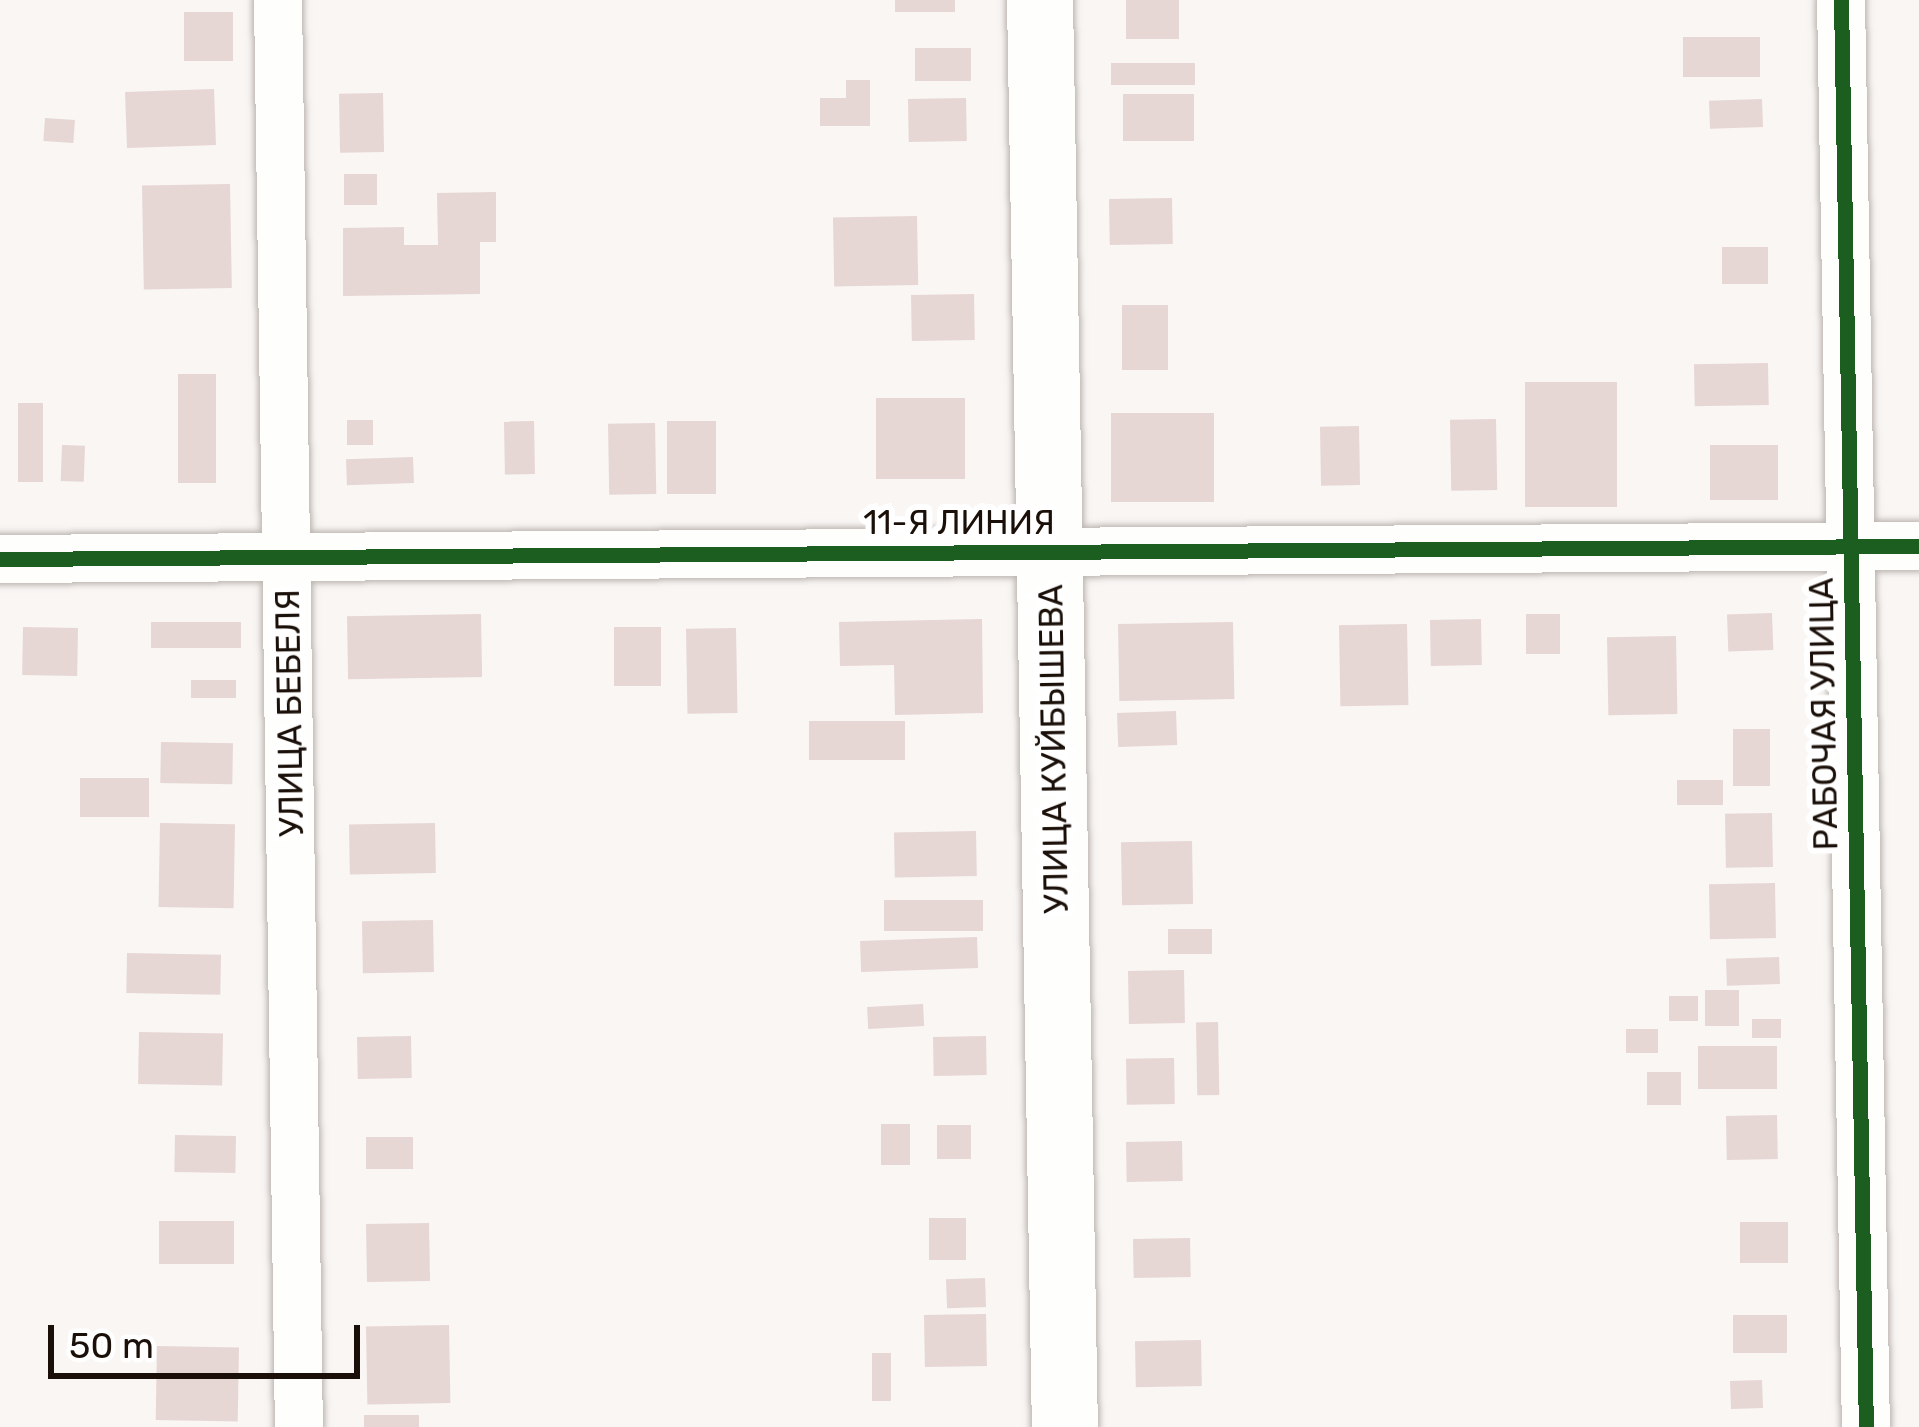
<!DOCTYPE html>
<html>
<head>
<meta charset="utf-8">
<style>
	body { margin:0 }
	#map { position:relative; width:1919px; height:1427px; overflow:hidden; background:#f9f6f4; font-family:Rubik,sans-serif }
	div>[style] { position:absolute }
	.building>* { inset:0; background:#e6d6d4; transform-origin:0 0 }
	.roads { filter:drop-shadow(0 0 3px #bcb5b0) drop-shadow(0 0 3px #bcb5b0) }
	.street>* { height:48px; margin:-24px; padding:0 24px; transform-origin:24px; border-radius:24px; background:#fefefd }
	.secondary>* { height:66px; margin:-33px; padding:0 33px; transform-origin:33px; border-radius:33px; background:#fefefd }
	.cycleway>* { height:15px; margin:-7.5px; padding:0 7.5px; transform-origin:7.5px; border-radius:7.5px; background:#1b5e20 }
	span { translate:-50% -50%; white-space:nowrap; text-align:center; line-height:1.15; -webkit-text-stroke:12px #fff; paint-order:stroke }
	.street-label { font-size:33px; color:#1b1009 }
	.scale { position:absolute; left:48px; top:1325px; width:312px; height:54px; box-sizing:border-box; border:6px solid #1b1009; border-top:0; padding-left:15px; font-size:36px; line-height:42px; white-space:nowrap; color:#1b1009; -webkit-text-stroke:9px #fff; paint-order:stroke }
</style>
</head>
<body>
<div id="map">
	<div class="building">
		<i style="left:895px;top:0;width:60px;height:12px"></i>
		<i style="left:1126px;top:0;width:53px;height:39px"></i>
		<i style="left:184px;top:12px;width:49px;height:49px"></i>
		<i style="left:1760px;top:37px;width:40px;height:77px;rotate:90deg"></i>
		<i style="left:971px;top:48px;width:33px;height:56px;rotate:90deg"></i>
		<i style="left:1195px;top:63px;width:22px;height:84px;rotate:90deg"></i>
		<i style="clip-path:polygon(846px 80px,870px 80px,870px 126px,820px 126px,820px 98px,846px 98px)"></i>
		<i style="left:214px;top:89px;width:56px;height:89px;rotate:88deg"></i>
		<i style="left:383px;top:93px;width:59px;height:44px;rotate:89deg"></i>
		<i style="left:1123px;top:94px;width:71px;height:47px"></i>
		<i style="left:966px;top:98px;width:43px;height:58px;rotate:89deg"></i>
		<i style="left:1762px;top:99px;width:28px;height:53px;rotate:88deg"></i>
		<i style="left:45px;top:118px;width:30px;height:23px;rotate:4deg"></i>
		<i style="left:344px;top:174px;width:33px;height:31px"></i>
		<i style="left:230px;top:184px;width:104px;height:88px;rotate:89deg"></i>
		<i style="clip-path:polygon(496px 192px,496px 242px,480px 242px,480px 294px,343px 296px,343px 228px,404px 227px,404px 245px,438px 245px,437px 193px)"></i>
		<i style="left:1172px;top:198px;width:46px;height:63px;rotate:89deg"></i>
		<i style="left:917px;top:216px;width:69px;height:84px;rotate:89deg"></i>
		<i style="left:1722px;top:247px;width:46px;height:37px"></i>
		<i style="left:974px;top:294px;width:46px;height:63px;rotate:89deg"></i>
		<i style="left:1168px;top:305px;width:65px;height:46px;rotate:90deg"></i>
		<i style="left:1768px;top:363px;width:42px;height:74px;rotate:89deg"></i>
		<i style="left:178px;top:374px;width:38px;height:109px"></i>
		<i style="left:1617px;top:382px;width:125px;height:92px;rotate:90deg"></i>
		<i style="left:965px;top:398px;width:81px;height:89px;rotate:90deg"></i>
		<i style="left:18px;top:403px;width:25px;height:79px"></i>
		<i style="left:1214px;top:413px;width:89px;height:103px;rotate:90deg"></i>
		<i style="left:1496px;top:419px;width:71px;height:46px;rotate:89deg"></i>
		<i style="left:373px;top:420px;width:25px;height:26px;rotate:90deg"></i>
		<i style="left:534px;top:421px;width:53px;height:30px;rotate:89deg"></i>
		<i style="left:667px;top:421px;width:49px;height:73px"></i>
		<i style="left:655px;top:423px;width:71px;height:47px;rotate:89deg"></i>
		<i style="left:1359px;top:426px;width:59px;height:39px;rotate:89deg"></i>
		<i style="left:62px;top:445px;width:23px;height:36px;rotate:2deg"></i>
		<i style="left:1778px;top:445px;width:55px;height:68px;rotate:90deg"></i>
		<i style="left:413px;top:457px;width:26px;height:67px;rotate:88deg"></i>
		<i style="left:1772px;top:613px;width:37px;height:45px;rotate:88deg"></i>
		<i style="left:481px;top:614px;width:63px;height:134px;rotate:89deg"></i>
		<i style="left:1560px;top:614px;width:40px;height:34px;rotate:90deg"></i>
		<i style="clip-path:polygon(982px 619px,983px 713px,895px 715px,894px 665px,840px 666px,839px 622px)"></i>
		<i style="left:1481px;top:619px;width:46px;height:51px;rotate:89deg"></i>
		<i style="left:151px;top:622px;width:90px;height:26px"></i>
		<i style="left:1233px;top:622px;width:77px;height:115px;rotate:89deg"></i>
		<i style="left:1407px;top:624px;width:81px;height:68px;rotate:89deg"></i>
		<i style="left:23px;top:627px;width:55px;height:48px;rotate:1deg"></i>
		<i style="left:614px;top:627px;width:47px;height:59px"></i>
		<i style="left:736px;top:628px;width:85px;height:50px;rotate:89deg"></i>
		<i style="left:1676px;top:636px;width:78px;height:69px;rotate:89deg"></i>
		<i style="left:191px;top:680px;width:45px;height:18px"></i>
		<i style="left:1176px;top:711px;width:34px;height:59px;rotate:88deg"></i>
		<i style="left:905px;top:721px;width:39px;height:96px;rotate:90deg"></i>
		<i style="left:1733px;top:729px;width:37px;height:57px"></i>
		<i style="left:161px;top:742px;width:72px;height:41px;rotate:1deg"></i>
		<i style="left:80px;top:778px;width:69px;height:39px"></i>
		<i style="left:1677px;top:780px;width:46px;height:25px"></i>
		<i style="left:1772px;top:813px;width:54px;height:47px;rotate:89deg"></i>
		<i style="left:160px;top:823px;width:75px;height:84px;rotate:1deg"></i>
		<i style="left:435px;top:823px;width:50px;height:86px;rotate:89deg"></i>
		<i style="left:976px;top:831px;width:45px;height:82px;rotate:89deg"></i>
		<i style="left:1192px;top:841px;width:63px;height:71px;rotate:89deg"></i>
		<i style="left:1775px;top:883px;width:55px;height:66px;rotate:89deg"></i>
		<i style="left:983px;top:900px;width:31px;height:99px;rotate:90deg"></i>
		<i style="left:433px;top:920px;width:52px;height:71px;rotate:89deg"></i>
		<i style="left:1168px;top:929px;width:44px;height:25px"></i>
		<i style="left:977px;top:937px;width:31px;height:117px;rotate:88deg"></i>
		<i style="left:127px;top:953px;width:94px;height:40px;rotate:1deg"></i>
		<i style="left:1779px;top:957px;width:27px;height:53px;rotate:88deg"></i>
		<i style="left:1184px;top:970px;width:53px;height:56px;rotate:89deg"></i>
		<i style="left:1739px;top:990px;width:36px;height:34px;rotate:90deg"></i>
		<i style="left:1698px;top:996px;width:25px;height:29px;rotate:90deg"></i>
		<i style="left:923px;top:1004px;width:22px;height:56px;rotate:87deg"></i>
		<i style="left:1781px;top:1019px;width:19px;height:29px;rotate:90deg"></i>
		<i style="left:1218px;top:1022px;width:73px;height:22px;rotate:89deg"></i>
		<i style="left:1626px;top:1029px;width:32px;height:24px"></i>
		<i style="left:139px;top:1032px;width:84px;height:52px;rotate:1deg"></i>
		<i style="left:411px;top:1036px;width:42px;height:54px;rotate:89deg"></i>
		<i style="left:986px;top:1036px;width:39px;height:53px;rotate:89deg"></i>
		<i style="left:1777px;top:1046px;width:43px;height:79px;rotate:90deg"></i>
		<i style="left:1174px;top:1058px;width:46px;height:48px;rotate:89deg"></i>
		<i style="left:1647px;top:1072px;width:34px;height:33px"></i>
		<i style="left:1777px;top:1115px;width:44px;height:51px;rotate:89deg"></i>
		<i style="left:881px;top:1124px;width:29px;height:41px"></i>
		<i style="left:971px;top:1125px;width:34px;height:34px;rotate:90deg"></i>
		<i style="left:175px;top:1135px;width:61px;height:37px;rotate:1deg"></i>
		<i style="left:413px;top:1137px;width:32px;height:47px;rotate:90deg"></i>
		<i style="left:1182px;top:1141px;width:40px;height:56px;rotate:89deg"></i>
		<i style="left:966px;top:1218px;width:42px;height:37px;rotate:90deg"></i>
		<i style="left:159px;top:1221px;width:75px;height:43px"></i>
		<i style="left:1788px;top:1222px;width:41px;height:48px;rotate:90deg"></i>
		<i style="left:429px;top:1223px;width:58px;height:63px;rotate:89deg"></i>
		<i style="left:1190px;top:1238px;width:39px;height:57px;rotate:89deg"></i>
		<i style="left:985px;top:1278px;width:29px;height:39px;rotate:88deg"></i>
		<i style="left:986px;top:1314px;width:52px;height:62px;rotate:89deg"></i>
		<i style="left:1787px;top:1315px;width:38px;height:54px;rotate:90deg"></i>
		<i style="left:449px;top:1325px;width:78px;height:83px;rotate:89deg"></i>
		<i style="left:1201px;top:1340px;width:46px;height:66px;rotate:89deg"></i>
		<i style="left:157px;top:1346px;width:82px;height:74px;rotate:1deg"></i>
		<i style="left:872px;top:1353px;width:19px;height:48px"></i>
		<i style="left:1762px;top:1380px;width:28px;height:32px;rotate:88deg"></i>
		<i style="left:419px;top:1415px;width:12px;height:55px;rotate:90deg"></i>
	</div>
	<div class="roads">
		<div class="street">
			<i style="left:278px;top:0;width:1427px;rotate:89.16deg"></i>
			<i style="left:1841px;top:0;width:1427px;rotate:89deg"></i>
			<i style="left:0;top:559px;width:1919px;rotate:-0.39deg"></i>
		</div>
		<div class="secondary">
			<i style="left:1040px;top:0;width:1427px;rotate:89deg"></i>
		</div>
	</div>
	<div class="cycleway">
		<i style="left:1841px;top:0;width:1427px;rotate:89deg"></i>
		<i style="left:0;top:559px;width:1919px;rotate:-0.39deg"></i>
	</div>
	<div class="street-label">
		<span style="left:959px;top:523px">11-Я ЛИНИЯ</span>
		<span style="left:290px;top:713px;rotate:-91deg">УЛИЦА БЕБЕЛЯ</span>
		<span style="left:1824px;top:714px;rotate:-91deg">РАБОЧАЯ УЛИЦА</span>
		<span style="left:1054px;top:749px;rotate:-91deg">УЛИЦА КУЙБЫШЕВА</span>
	</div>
	<div class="scale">50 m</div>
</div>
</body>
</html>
